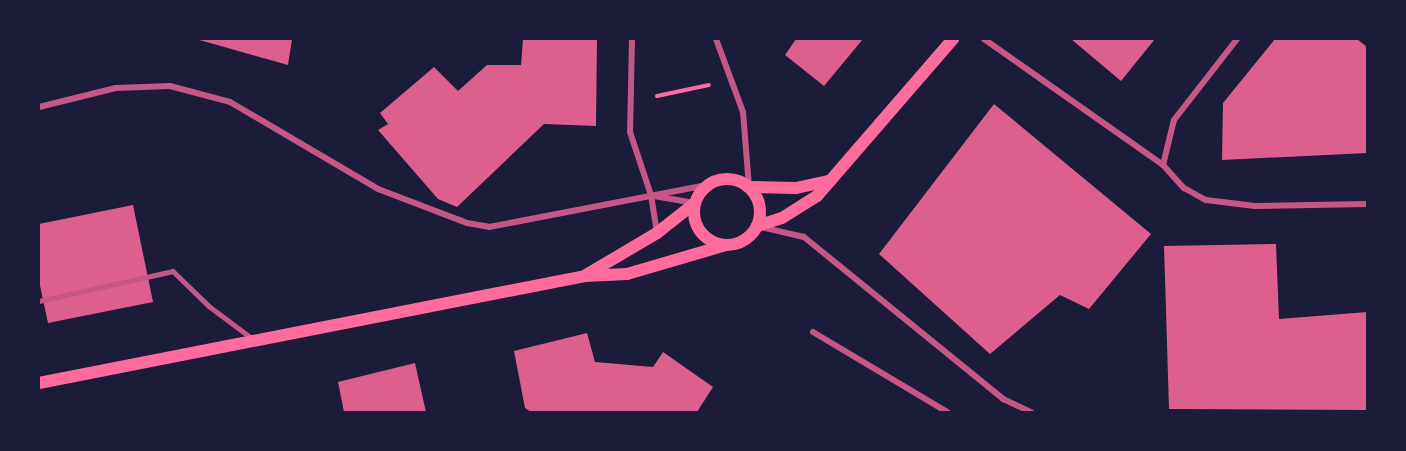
<!DOCTYPE html>
<html>
<head>
<meta charset="utf-8">
<style>
	body { margin:0 }
	#map { position:relative; width:1406px; height:451px; overflow:hidden; background:#1b1b3a; font-family:"Noto Serif",serif }
	div>[style] { position:absolute }
	.building>* { inset:0; background:#dd5f8e }
	.path>* { height:4px; margin:-2px; padding:0 2px; transform-origin:2px; border-radius:2px; background:#ff6b9d }
	.service>* { height:4.5px; margin:-2.25px; padding:0 2.25px; transform-origin:2.25px; border-radius:2.25px; background:#c65784 }
	.minor>* { height:6px; margin:-3px; padding:0 3px; transform-origin:3px; border-radius:3px; background:#c65784 }
	.secondary>* { height:12px; margin:-6px; padding:0 6px; transform-origin:6px; border-radius:6px; background:#ff6b9d }
	.secondary>.ring { margin:-6px; padding:0; box-sizing:content-box; background:none; border:12px solid #ff6b9d; border-radius:50% }
	span { translate:-50% -50%; white-space:nowrap; text-align:center; line-height:1.15; -webkit-text-stroke:4.5px #1b1b3a; paint-order:stroke }
	.frame { position:absolute; inset:0; border:40px solid #1b1b3a; pointer-events:none }
</style>
</head>
<body>
<div id="map">
	<div class="building">
		<i style="clip-path:polygon(196px 39px,292px 39px,288px 65px)"></i>
		<i style="clip-path:polygon(523px 39px,597px 39px,596px 126px,544px 124px,457px 207px,438px 199px,378px 130px,388px 124px,380px 113px,434px 67px,458px 91px,487px 65px,521px 65px)"></i>
		<i style="clip-path:polygon(796px 39px,863px 39px,824px 86px,785px 55px)"></i>
		<i style="clip-path:polygon(1071px 39px,1155px 39px,1121px 81px)"></i>
		<i style="clip-path:polygon(1275px 39px,1357px 39px,1367px 47px,1367px 153px,1222px 160px,1223px 103px)"></i>
		<i style="clip-path:polygon(994px 104px,1151px 234px,1089px 309px,1060px 295px,990px 354px,879px 254px)"></i>
		<i style="clip-path:polygon(133px 205px,153px 302px,48px 323px,39px 281px,39px 224px)"></i>
		<i style="clip-path:polygon(1276px 244px,1279px 319px,1367px 312px,1367px 410px,1169px 409px,1164px 246px)"></i>
		<i style="clip-path:polygon(587px 333px,595px 362px,653px 367px,663px 352px,713px 387px,697px 412px,531px 412px,525px 408px,514px 351px)"></i>
		<i style="clip-path:polygon(415px 363px,426px 412px,344px 412px,338px 382px)"></i>
	</div>
	<div class="path">
		<i style="left:657px;top:96px;width:53px;rotate:-11.9deg"></i>
	</div>
	<div class="service">
		<i style="left:39px;top:301px;width:137px;rotate:-12.6deg"></i>
		<i style="left:173px;top:271px;width:50px;rotate:44.2deg"></i>
		<i style="left:209px;top:306px;width:55px;rotate:36.9deg"></i>
	</div>
	<div class="minor">
		<i style="left:632px;top:39px;width:93px;rotate:91.2deg"></i>
		<i style="left:630px;top:132px;width:66px;rotate:71.6deg"></i>
		<i style="left:651px;top:195px;width:37px;rotate:81deg"></i>
		<i style="left:716px;top:39px;width:78px;rotate:69.7deg"></i>
		<i style="left:743px;top:112px;width:75px;rotate:85.4deg"></i>
		<i style="left:984px;top:39px;width:219px;rotate:35.1deg"></i>
		<i style="left:1163px;top:165px;width:31px;rotate:48deg"></i>
		<i style="left:1184px;top:188px;width:25px;rotate:29deg"></i>
		<i style="left:1206px;top:200px;width:49px;rotate:7deg"></i>
		<i style="left:1255px;top:206px;width:112px;rotate:-1deg"></i>
		<i style="left:39px;top:107px;width:79px;rotate:-13.9deg"></i>
		<i style="left:116px;top:88px;width:54px;rotate:-2.1deg"></i>
		<i style="left:170px;top:86px;width:62px;rotate:14.9deg"></i>
		<i style="left:230px;top:102px;width:172px;rotate:30.4deg"></i>
		<i style="left:378px;top:189px;width:95px;rotate:20.9deg"></i>
		<i style="left:467px;top:223px;width:22px;rotate:10deg"></i>
		<i style="left:489px;top:227px;width:222px;rotate:-10.9deg"></i>
		<i style="left:1163px;top:165px;width:46px;rotate:-76.3deg"></i>
		<i style="left:1174px;top:120px;width:103px;rotate:-52.1deg"></i>
		<i style="left:654px;top:196px;width:41px;rotate:9.9deg"></i>
		<i style="left:761px;top:227px;width:44px;rotate:13.1deg"></i>
		<i style="left:804px;top:237px;width:257px;rotate:39.1deg"></i>
		<i style="left:1003px;top:399px;width:31px;rotate:25deg"></i>
		<i style="left:813px;top:332px;width:156px;rotate:30.8deg"></i>
	</div>
	<div class="secondary">
		<i class="ring" style="left:694px;top:179px;width:54px;height:54px"></i>
		<i style="left:749px;top:187px;width:47px;rotate:1.2deg"></i>
		<i style="left:796px;top:188px;width:35px;rotate:-12deg"></i>
		<i style="left:757px;top:226px;width:26px;rotate:-18deg"></i>
		<i style="left:782px;top:218px;width:41px;rotate:-32.2deg"></i>
		<i style="left:817px;top:196px;width:208px;rotate:-49.1deg"></i>
		<i style="left:586px;top:275px;width:82px;rotate:-30.6deg"></i>
		<i style="left:657px;top:233px;width:48px;rotate:-38.3deg"></i>
		<i style="left:39px;top:383px;width:556px;rotate:-11.09deg"></i>
		<i style="left:585px;top:276px;width:42px;rotate:-2.7deg"></i>
		<i style="left:627px;top:274px;width:103px;rotate:-16.3deg"></i>
	</div>
	<div class="frame"></div>
</div>
</body>
</html>
